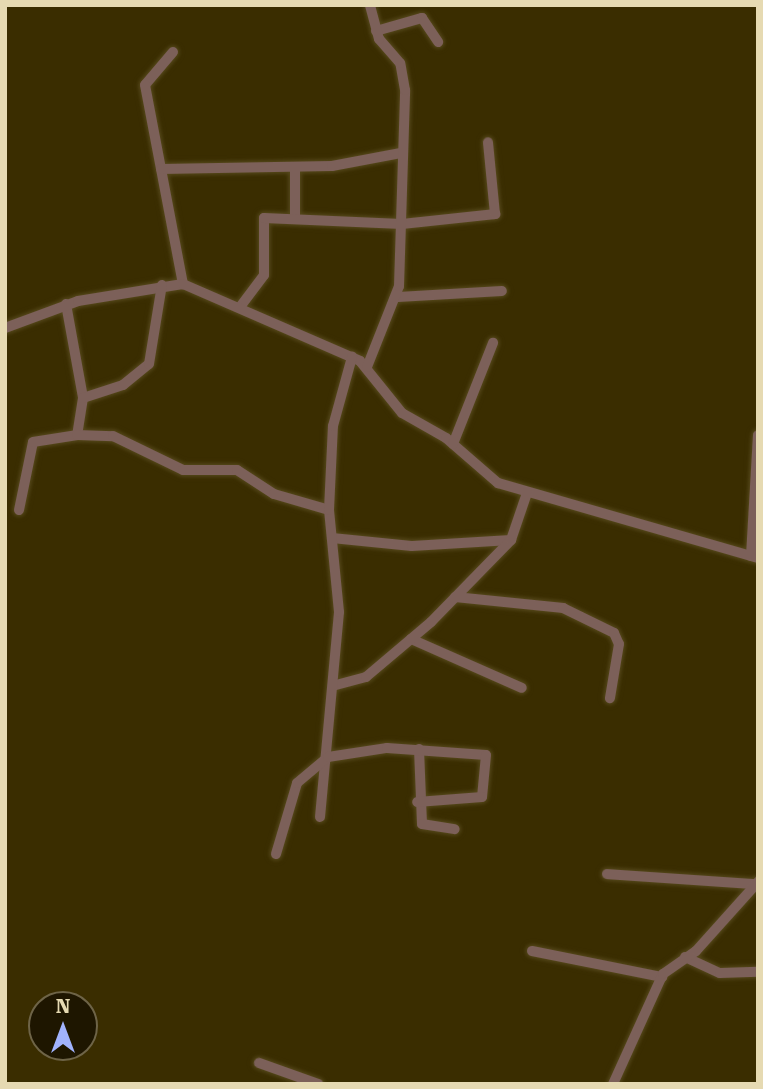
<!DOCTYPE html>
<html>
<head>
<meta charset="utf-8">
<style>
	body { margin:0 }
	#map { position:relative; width:763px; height:1089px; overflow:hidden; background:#3a2d00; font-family:"Roboto Serif",serif }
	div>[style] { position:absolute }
	.roads { filter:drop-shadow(0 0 2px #56491c) drop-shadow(0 0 2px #56491c) }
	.street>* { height:10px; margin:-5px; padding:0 5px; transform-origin:5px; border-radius:5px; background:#7c6059 }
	span { translate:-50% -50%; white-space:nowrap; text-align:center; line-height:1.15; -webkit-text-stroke:5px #1e1600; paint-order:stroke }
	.frame { position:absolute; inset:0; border:7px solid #e6dab2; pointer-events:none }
	.north { position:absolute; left:28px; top:991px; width:70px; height:70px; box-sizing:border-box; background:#1e1600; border:2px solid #6e6447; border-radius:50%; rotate:0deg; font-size:19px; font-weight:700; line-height:28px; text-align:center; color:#e6dab2 }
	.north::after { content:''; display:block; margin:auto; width:24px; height:32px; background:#a1b3fd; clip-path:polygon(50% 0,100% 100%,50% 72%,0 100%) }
</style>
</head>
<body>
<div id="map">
	<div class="roads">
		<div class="street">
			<i style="left:376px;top:31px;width:48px;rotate:-15.8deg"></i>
			<i style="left:422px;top:18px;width:29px;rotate:56deg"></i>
			<i style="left:173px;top:52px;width:43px;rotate:130.3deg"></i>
			<i style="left:145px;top:85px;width:203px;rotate:79.2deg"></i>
			<i style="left:161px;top:169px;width:171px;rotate:-1deg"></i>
			<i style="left:332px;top:166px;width:70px;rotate:-10.7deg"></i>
			<i style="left:295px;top:216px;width:47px;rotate:-90deg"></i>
			<i style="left:398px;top:297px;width:104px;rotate:-3.3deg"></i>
			<i style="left:66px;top:304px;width:96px;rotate:79.7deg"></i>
			<i style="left:83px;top:398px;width:37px;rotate:99deg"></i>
			<i style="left:240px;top:307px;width:40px;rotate:-53deg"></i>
			<i style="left:264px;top:275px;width:57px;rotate:-90deg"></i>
			<i style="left:264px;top:218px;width:138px;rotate:2.5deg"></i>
			<i style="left:402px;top:224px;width:94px;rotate:-6.1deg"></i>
			<i style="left:495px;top:214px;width:72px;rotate:-95.6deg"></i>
			<i style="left:5px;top:328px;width:78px;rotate:-20.3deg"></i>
			<i style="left:78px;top:301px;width:106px;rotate:-9.2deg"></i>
			<i style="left:183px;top:284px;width:193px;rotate:23.5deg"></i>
			<i style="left:360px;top:361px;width:67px;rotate:51.1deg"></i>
			<i style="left:402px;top:413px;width:51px;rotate:29.6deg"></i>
			<i style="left:446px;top:438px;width:69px;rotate:40.9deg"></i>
			<i style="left:498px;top:483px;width:271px;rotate:16.1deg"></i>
			<i style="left:367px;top:367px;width:87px;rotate:-68.4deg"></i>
			<i style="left:399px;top:286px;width:196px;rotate:-88.2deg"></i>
			<i style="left:405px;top:90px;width:27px;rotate:-100deg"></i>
			<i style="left:400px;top:63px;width:32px;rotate:-131deg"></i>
			<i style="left:379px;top:39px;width:35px;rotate:-105deg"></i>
			<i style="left:83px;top:398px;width:42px;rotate:-18deg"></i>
			<i style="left:123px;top:385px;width:33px;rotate:-39deg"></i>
			<i style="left:149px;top:364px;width:80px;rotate:-80.7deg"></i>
			<i style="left:453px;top:444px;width:109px;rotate:-68.4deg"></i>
			<i style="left:19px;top:510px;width:69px;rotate:-78.4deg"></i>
			<i style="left:33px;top:442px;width:45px;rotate:-9deg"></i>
			<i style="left:77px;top:435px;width:36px;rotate:2deg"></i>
			<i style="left:113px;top:436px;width:78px;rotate:25.9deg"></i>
			<i style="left:183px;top:470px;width:54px"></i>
			<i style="left:237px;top:470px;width:44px;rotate:33deg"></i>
			<i style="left:274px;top:494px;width:57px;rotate:16.2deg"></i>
			<i style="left:332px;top:538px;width:80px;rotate:5.7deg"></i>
			<i style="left:412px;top:546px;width:99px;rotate:-3.5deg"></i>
			<i style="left:751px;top:556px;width:121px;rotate:-86.7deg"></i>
			<i style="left:455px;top:597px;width:109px;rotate:5.8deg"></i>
			<i style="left:563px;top:608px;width:57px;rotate:26.1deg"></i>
			<i style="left:614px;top:633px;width:12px;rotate:66deg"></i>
			<i style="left:619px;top:644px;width:55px;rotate:99.5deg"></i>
			<i style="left:411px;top:639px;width:121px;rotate:23.8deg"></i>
			<i style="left:336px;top:685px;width:31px;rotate:-15deg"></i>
			<i style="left:366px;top:677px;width:85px;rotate:-40.2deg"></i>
			<i style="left:431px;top:622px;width:115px;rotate:-45.7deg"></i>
			<i style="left:511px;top:540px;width:50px;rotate:-71.2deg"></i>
			<i style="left:419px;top:749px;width:75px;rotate:87.7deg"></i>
			<i style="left:422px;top:824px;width:33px;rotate:9deg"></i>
			<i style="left:320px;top:817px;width:206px;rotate:-84.7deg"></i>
			<i style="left:339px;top:612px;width:102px;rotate:-95.6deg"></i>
			<i style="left:329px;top:510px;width:84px;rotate:-87.3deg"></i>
			<i style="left:333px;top:426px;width:72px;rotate:-74.6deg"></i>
			<i style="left:276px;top:854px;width:74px;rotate:-73.5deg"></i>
			<i style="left:297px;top:783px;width:40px;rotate:-40deg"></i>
			<i style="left:328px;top:757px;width:60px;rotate:-8.7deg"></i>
			<i style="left:387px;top:748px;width:99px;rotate:4deg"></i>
			<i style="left:486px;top:755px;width:42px;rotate:95.4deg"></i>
			<i style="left:482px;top:797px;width:65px;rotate:175.6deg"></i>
			<i style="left:607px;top:874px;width:148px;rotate:3.9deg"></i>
			<i style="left:532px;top:951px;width:133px;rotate:11.3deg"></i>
			<i style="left:685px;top:957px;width:38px;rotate:25deg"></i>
			<i style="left:720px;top:973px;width:38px;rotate:-2deg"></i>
			<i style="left:259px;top:1063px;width:63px;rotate:19.6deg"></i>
			<i style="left:613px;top:1084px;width:121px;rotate:-65.6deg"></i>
			<i style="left:663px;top:974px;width:40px;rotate:-34.9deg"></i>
			<i style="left:696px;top:951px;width:93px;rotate:-48.1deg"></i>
		</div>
	</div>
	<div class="frame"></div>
	<div class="north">N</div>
</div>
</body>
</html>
